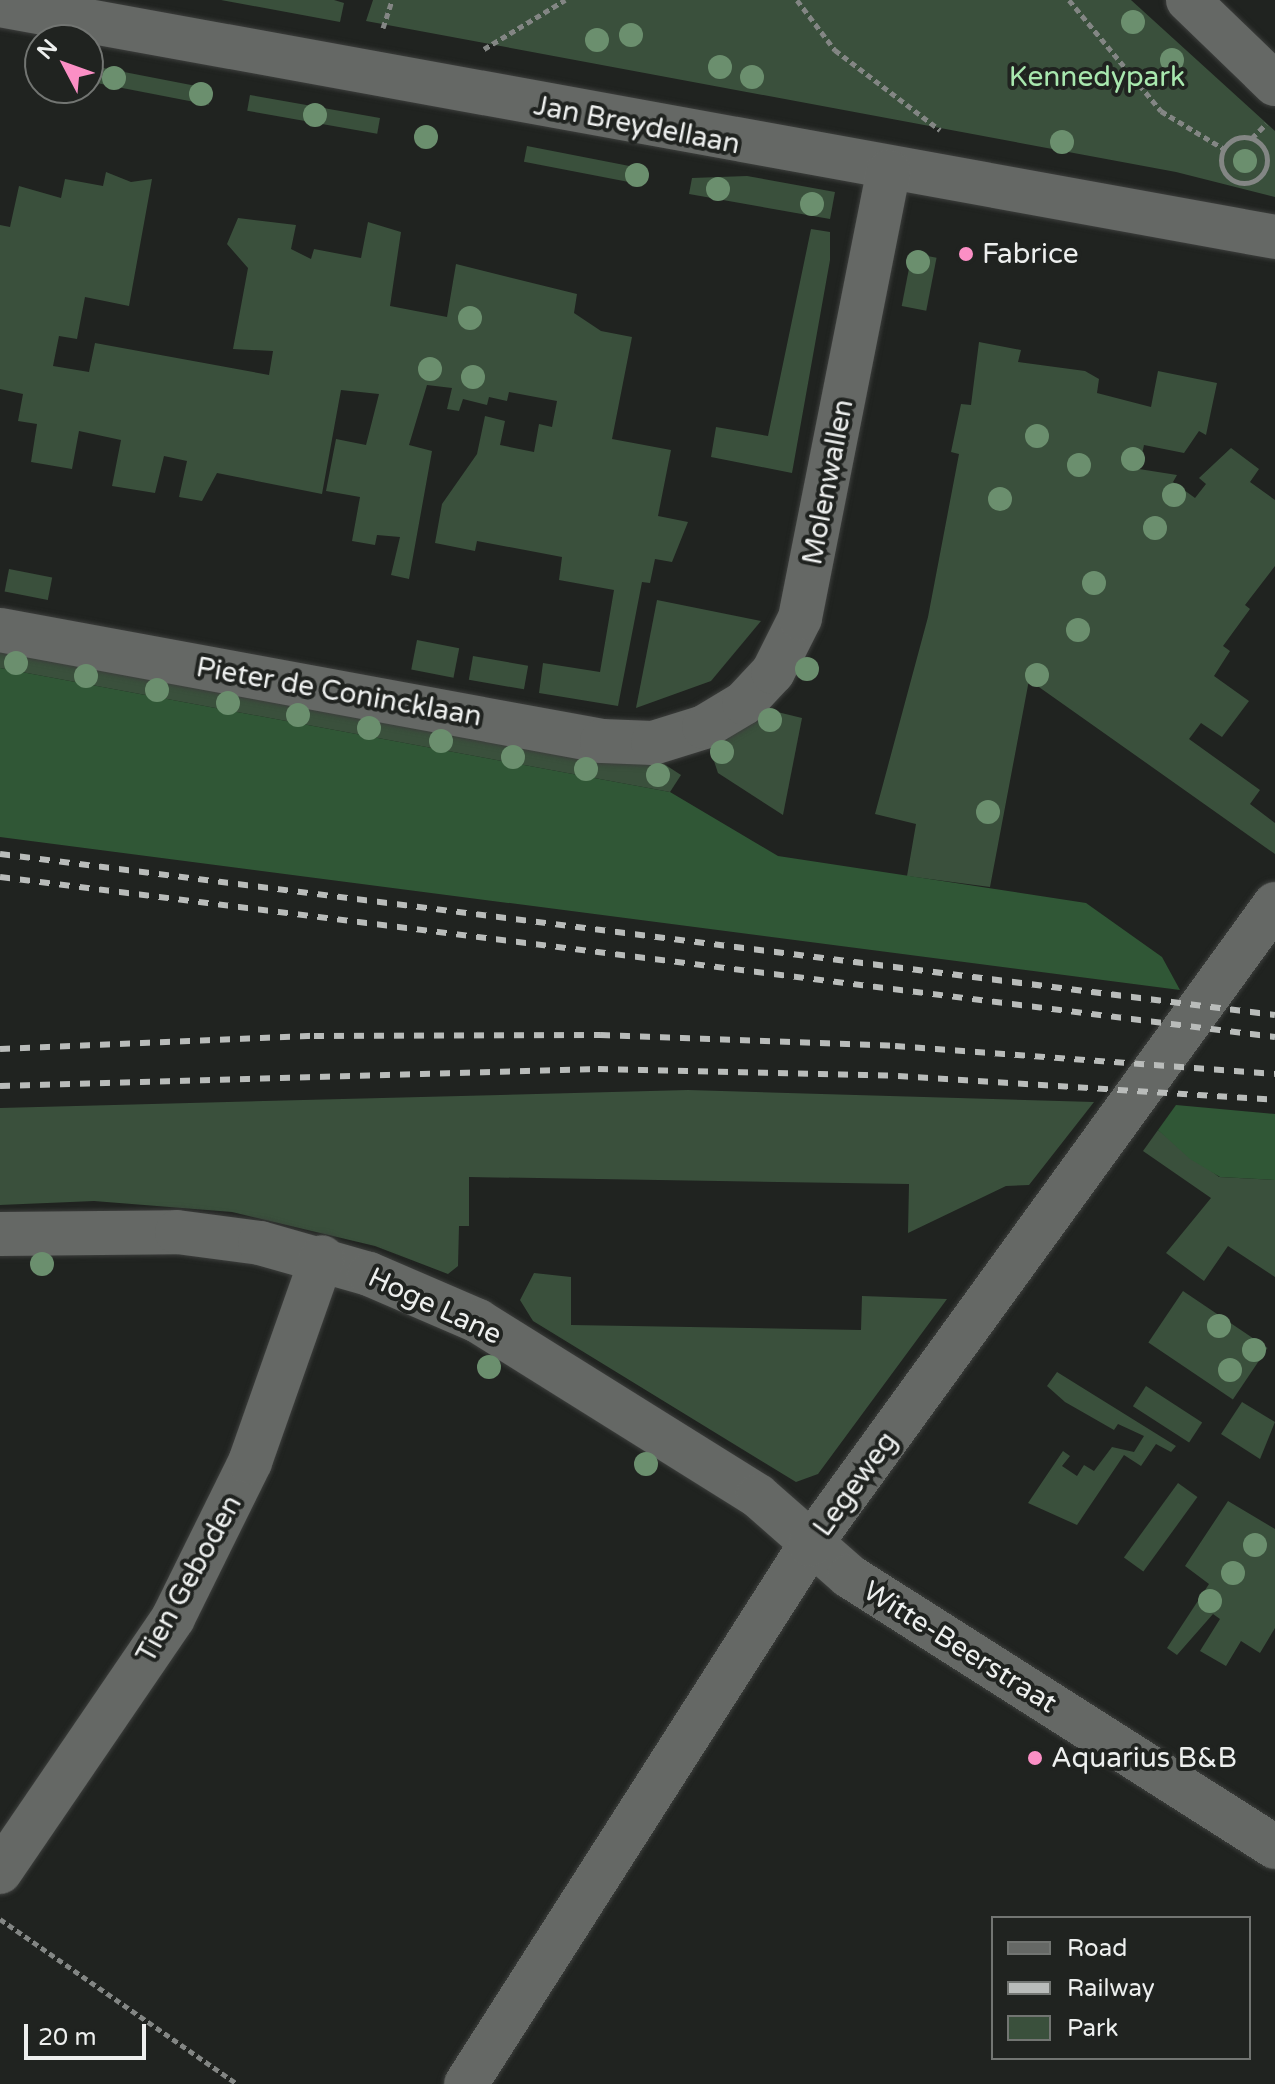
<!DOCTYPE html>
<html>
<head>
<meta charset="utf-8">
<style>
	body { margin:0 }
	#map { position:relative; width:1275px; height:2084px; overflow:hidden; background:#202320; font-family:"Varela Round",sans-serif }
	div>[style] { position:absolute }
	.green>* { inset:0; background:#3a503c; transform-origin:0 0 }
	.forest>* { inset:0; background:#305736 }
	.path>* { height:5px; margin-top:-2.5px; transform-origin:0; background:repeating-linear-gradient(90deg,#838684 0 6px,transparent 0 10px) }
	.path>.ring { margin:-2.5px; padding:0; box-sizing:content-box; background:none; border:5px solid #838684; border-radius:50% }
	.roads { filter:drop-shadow(0 0 2px #3c3e3c) drop-shadow(0 0 2px #3c3e3c) }
	.minor>* { height:44px; margin:-22px; padding:0 22px; transform-origin:22px; border-radius:22px; background:#656865 }
	.rail>* { height:6px; margin-top:-3px; transform-origin:0; background:repeating-linear-gradient(90deg,#b9bcba 0 10px,transparent 0 20px) }
	.trees>* { width:24px; height:24px; margin:-12px; border-radius:50%; background:#6b8f6e }
	.dots>* { width:22px; height:22px; translate:-50% -50%; box-sizing:border-box; border:4px solid #202320; border-radius:50% }
	span { translate:-50% -50%; white-space:nowrap; text-align:center; line-height:1.15; -webkit-text-stroke:8px #202320; paint-order:stroke }
	.park-label { font-size:28px; color:#a8e7ae }
	.street-label { font-size:28px; color:#edefee }
	.poi-label { font-size:28px; color:#edefee }
	.left { translate:0 -50%; text-align:left }
	.legend { position:absolute; left:991px; top:1916px; width:260px; height:144px; box-sizing:border-box; background:#202320; border:2px solid #727572; margin:0; padding:10px 14px; list-style:none; font-size:24px; color:#edefee }
	.legend li { display:flex; align-items:center; gap:16px; height:40px }
	.legend b { width:40px; border:2px solid #727572 }
	.north { position:absolute; left:24px; top:24px; width:80px; height:80px; box-sizing:border-box; background:#202320; border:2px solid #727572; border-radius:50%; rotate:311deg; font-size:22px; font-weight:700; line-height:32px; text-align:center; color:#edefee }
	.north::after { content:''; display:block; margin:auto; width:28px; height:36px; background:#fb8fc5; clip-path:polygon(50% 0,100% 100%,50% 72%,0 100%) }
	.scale { position:absolute; left:24px; top:2024px; width:122px; height:36px; box-sizing:border-box; border:4px solid #edefee; border-top:0; padding-left:10px; font-size:24px; line-height:28px; white-space:nowrap; color:#edefee; -webkit-text-stroke:6px #202320; paint-order:stroke }
</style>
</head>
<body>
<div id="map">
	<div class="green">
		<i style="clip-path:polygon(221px 0,334px 0,344px 3px,340px 22px)"></i>
		<i style="clip-path:polygon(373px 0,1131px 0,1275px 131px,1275px 197px,1176px 172px,366px 21px)"></i>
		<i style="left:88px;top:65px;width:126px;height:16px;rotate:11deg"></i>
		<i style="left:250px;top:95px;width:132px;height:16px;rotate:10deg"></i>
		<i style="left:527px;top:146px;width:120px;height:16px;rotate:11deg"></i>
		<i style="clip-path:polygon(106px 172px,131px 182px,152px 179px,129px 306px,85px 297px,77px 339px,59px 336px,53px 366px,89px 372px,95px 343px,269px 375px,273px 351px,233px 349px,248px 268px,227px 244px,238px 218px,296px 225px,291px 249px,311px 259px,314px 249px,361px 258px,368px 222px,401px 232px,390px 306px,447px 317px,456px 264px,577px 294px,574px 313px,601px 331px,632px 337px,612px 439px,671px 450px,658px 516px,688px 522px,672px 562px,655px 559px,650px 583px,642px 582px,618px 706px,539px 693px,543px 663px,600px 672px,614px 590px,559px 580px,562px 557px,477px 541px,475px 551px,435px 543px,442px 504px,477px 454px,485px 416px,505px 421px,500px 445px,534px 452px,539px 424px,552px 427px,557px 401px,509px 392px,507px 401px,489px 397px,487px 405px,463px 399px,459px 411px,447px 409px,452px 388px,427px 385px,409px 445px,432px 451px,409px 579px,391px 575px,400px 537px,377px 535px,375px 545px,352px 541px,360px 497px,326px 491px,336px 439px,366px 445px,379px 394px,341px 390px,322px 494px,217px 473px,202px 501px,179px 497px,187px 461px,164px 456px,155px 493px,112px 486px,121px 440px,79px 431px,72px 469px,31px 462px,37px 424px,18px 421px,23px 394px,0 389px,0 225px,10px 227px,19px 186px,61px 198px,65px 179px,103px 186px)"></i>
		<i style="clip-path:polygon(747px 176px,835px 192px,830px 219px,689px 194px,692px 178px)"></i>
		<i style="clip-path:polygon(811px 229px,830px 232px,830px 260px,792px 473px,711px 457px,716px 427px,768px 436px)"></i>
		<i style="left:912px;top:253px;width:25px;height:54px;rotate:11deg"></i>
		<i style="clip-path:polygon(979px 342px,1021px 350px,1018px 362px,1085px 371px,1099px 379px,1097px 393px,1151px 407px,1158px 371px,1217px 383px,1206px 435px,1199px 431px,1184px 453px,1144px 445px,1139px 469px,1177px 475px,1173px 482px,1195px 498px,1206px 484px,1199px 478px,1231px 448px,1259px 469px,1250px 482px,1275px 500px,1275px 566px,1245px 605px,1250px 609px,1223px 646px,1230px 651px,1214px 676px,1249px 701px,1222px 737px,1201px 723px,1189px 739px,1260px 790px,1250px 804px,1275px 823px,1275px 854px,1029px 680px,990px 887px,907px 876px,916px 824px,875px 814px,928px 617px,959px 454px,951px 452px,961px 404px,971px 405px)"></i>
		<i style="left:9px;top:569px;width:44px;height:23px;rotate:11deg"></i>
		<i style="clip-path:polygon(657px 600px,761px 621px,711px 681px,636px 708px)"></i>
		<i style="left:417px;top:640px;width:43px;height:30px;rotate:11deg"></i>
		<i style="clip-path:polygon(0 651px,658px 760px,681px 775px,670px 792px,0 668px)"></i>
		<i style="left:473px;top:656px;width:56px;height:24px;rotate:10deg"></i>
		<i style="clip-path:polygon(765px 709px,802px 718px,783px 815px,718px 773px,709px 746px)"></i>
		<i style="clip-path:polygon(688px 1090px,1094px 1102px,1029px 1185px,1006px 1186px,908px 1233px,909px 1184px,469px 1177px,469px 1226px,459px 1226px,458px 1266px,448px 1274px,375px 1246px,232px 1212px,94px 1201px,0 1205px,0 1108px)"></i>
		<i style="clip-path:polygon(1158px 1130px,1219px 1177px,1275px 1180px,1275px 1277px,1228px 1246px,1204px 1281px,1166px 1253px,1211px 1198px,1143px 1151px)"></i>
		<i style="clip-path:polygon(534px 1273px,571px 1277px,571px 1325px,861px 1330px,862px 1296px,947px 1299px,818px 1474px,796px 1482px,533px 1321px,520px 1300px)"></i>
		<i style="left:1183px;top:1291px;width:102px;height:62px;rotate:34deg"></i>
		<i style="clip-path:polygon(1057px 1372px,1176px 1446px,1171px 1452px,1156px 1444px,1141px 1466px,1124px 1455px,1077px 1525px,1028px 1503px,1063px 1451px,1070px 1456px,1062px 1466px,1077px 1476px,1084px 1465px,1094px 1471px,1112px 1447px,1134px 1452px,1144px 1436px,1118px 1424px,1114px 1430px,1065px 1402px,1047px 1386px)"></i>
		<i style="left:1146px;top:1386px;width:67px;height:24px;rotate:33deg"></i>
		<i style="clip-path:polygon(1242px 1402px,1275px 1422px,1260px 1459px,1221px 1434px)"></i>
		<i style="left:1178px;top:1483px;width:24px;height:92px;rotate:36deg"></i>
		<i style="clip-path:polygon(1228px 1501px,1275px 1529px,1275px 1628px,1260px 1653px,1241px 1641px,1226px 1666px,1200px 1651px,1220px 1619px,1213px 1614px,1177px 1655px,1167px 1648px,1209px 1584px,1185px 1566px)"></i>
	</div>
	<div class="forest">
		<i style="clip-path:polygon(0 668px,670px 792px,778px 856px,1086px 903px,1162px 957px,1180px 990px,0 837px)"></i>
		<i style="clip-path:polygon(1176px 1105px,1275px 1114px,1275px 1180px,1220px 1177px,1190px 1159px,1158px 1130px)"></i>
	</div>
	<div class="path">
		<i style="left:797px;top:0;width:63px;rotate:52.8deg"></i>
		<i style="left:835px;top:50px;width:132px;rotate:37.3deg"></i>
		<i style="left:1069px;top:0;width:144px;rotate:50.3deg"></i>
		<i style="left:1161px;top:111px;width:74px;rotate:31.1deg"></i>
		<i style="left:383px;top:28px;width:29px;rotate:-72deg"></i>
		<i style="left:484px;top:49px;width:95px;rotate:-31.2deg"></i>
		<i class="ring" style="left:1221px;top:137px;width:41px;height:41px"></i>
		<i style="left:1252px;top:138px;width:20px;rotate:-45deg"></i>
		<i style="left:0;top:1919px;width:289px;rotate:34.8deg"></i>
	</div>
	<div class="roads">
		<div class="minor">
			<i style="left:1188px;top:0;width:121px;rotate:44deg"></i>
			<i style="left:0;top:5px;width:1296px;rotate:10.31deg"></i>
			<i style="left:0;top:630px;width:612px;rotate:10.45deg"></i>
			<i style="left:602px;top:741px;width:51px;rotate:2.2deg"></i>
			<i style="left:653px;top:743px;width:53px;rotate:-17.4deg"></i>
			<i style="left:704px;top:727px;width:47px;rotate:-31deg"></i>
			<i style="left:744px;top:703px;width:42px;rotate:-46.9deg"></i>
			<i style="left:773px;top:672px;width:60px;rotate:-63.4deg"></i>
			<i style="left:800px;top:618px;width:455px;rotate:-78.8deg"></i>
			<i style="left:0;top:1234px;width:177px;rotate:-0.6deg"></i>
			<i style="left:177px;top:1232px;width:84px;rotate:7.5deg"></i>
			<i style="left:260px;top:1243px;width:113px;rotate:15.9deg"></i>
			<i style="left:369px;top:1274px;width:119px;rotate:23.3deg"></i>
			<i style="left:478px;top:1321px;width:330px;rotate:32deg"></i>
			<i style="left:758px;top:1496px;width:121px;rotate:41.3deg"></i>
			<i style="left:849px;top:1576px;width:505px;rotate:32.46deg"></i>
			<i style="left:0;top:1872px;width:307px;rotate:-55.7deg"></i>
			<i style="left:173px;top:1618px;width:174px;rotate:-63.7deg"></i>
			<i style="left:250px;top:1462px;width:217px;rotate:-70.6deg"></i>
			<i style="left:466px;top:2084px;width:639px;rotate:-57.45deg"></i>
			<i style="left:810px;top:1545px;width:792px;rotate:-54.04deg"></i>
		</div>
	</div>
	<div class="rail">
		<i style="left:0;top:854px;width:1285px;rotate:7.2deg"></i>
		<i style="left:0;top:877px;width:1285px;rotate:7.15deg"></i>
		<i style="left:0;top:1049px;width:314px;rotate:-2.4deg"></i>
		<i style="left:314px;top:1036px;width:286px;rotate:-0.2deg"></i>
		<i style="left:600px;top:1035px;width:295px;rotate:2.1deg"></i>
		<i style="left:895px;top:1046px;width:381px;rotate:4.2deg"></i>
		<i style="left:0;top:1086px;width:598px;rotate:-1.63deg"></i>
		<i style="left:598px;top:1069px;width:300px;rotate:1.3deg"></i>
		<i style="left:898px;top:1076px;width:378px;rotate:3.6deg"></i>
	</div>
	<div class="trees">
		<i style="left:1133px;top:22px"></i>
		<i style="left:631px;top:35px"></i>
		<i style="left:597px;top:40px"></i>
		<i style="left:1172px;top:60px"></i>
		<i style="left:720px;top:67px"></i>
		<i style="left:752px;top:77px"></i>
		<i style="left:114px;top:78px"></i>
		<i style="left:201px;top:94px"></i>
		<i style="left:315px;top:115px"></i>
		<i style="left:426px;top:137px"></i>
		<i style="left:1062px;top:142px"></i>
		<i style="left:1245px;top:161px"></i>
		<i style="left:637px;top:175px"></i>
		<i style="left:718px;top:189px"></i>
		<i style="left:812px;top:204px"></i>
		<i style="left:918px;top:262px"></i>
		<i style="left:470px;top:318px"></i>
		<i style="left:430px;top:369px"></i>
		<i style="left:473px;top:377px"></i>
		<i style="left:1037px;top:436px"></i>
		<i style="left:1133px;top:459px"></i>
		<i style="left:1079px;top:465px"></i>
		<i style="left:1174px;top:495px"></i>
		<i style="left:1000px;top:499px"></i>
		<i style="left:1155px;top:528px"></i>
		<i style="left:1094px;top:583px"></i>
		<i style="left:1078px;top:630px"></i>
		<i style="left:16px;top:663px"></i>
		<i style="left:807px;top:669px"></i>
		<i style="left:1037px;top:675px"></i>
		<i style="left:86px;top:676px"></i>
		<i style="left:157px;top:690px"></i>
		<i style="left:228px;top:703px"></i>
		<i style="left:298px;top:715px"></i>
		<i style="left:770px;top:720px"></i>
		<i style="left:369px;top:728px"></i>
		<i style="left:441px;top:741px"></i>
		<i style="left:722px;top:752px"></i>
		<i style="left:513px;top:757px"></i>
		<i style="left:586px;top:769px"></i>
		<i style="left:658px;top:775px"></i>
		<i style="left:988px;top:812px"></i>
		<i style="left:42px;top:1264px"></i>
		<i style="left:1219px;top:1326px"></i>
		<i style="left:1254px;top:1350px"></i>
		<i style="left:489px;top:1367px"></i>
		<i style="left:1230px;top:1370px"></i>
		<i style="left:646px;top:1464px"></i>
		<i style="left:1255px;top:1545px"></i>
		<i style="left:1233px;top:1573px"></i>
		<i style="left:1210px;top:1601px"></i>
	</div>
	<div class="dots">
		<i style="left:966px;top:254px;background:#fb8fc5"></i>
		<i style="left:1035px;top:1758px;background:#fb8fc5"></i>
	</div>
	<div class="park-label">
		<span style="left:1097px;top:77px">Kennedypark</span>
	</div>
	<div class="street-label">
		<span style="left:637px;top:125px;rotate:11deg">Jan Breydellaan</span>
		<span style="left:828px;top:482px;rotate:-79deg">Molenwallen</span>
		<span style="left:339px;top:692px;rotate:10deg">Pieter de Conincklaan</span>
		<span style="left:435px;top:1306px;rotate:25deg">Hoge Lane</span>
		<span style="left:855px;top:1484px;rotate:-54deg">Legeweg</span>
		<span style="left:189px;top:1579px;rotate:-61deg">Tien Geboden</span>
		<span style="left:960px;top:1647px;rotate:32deg">Witte-Beerstraat</span>
	</div>
	<div class="poi-label">
		<span class="left" style="left:982px;top:254px">Fabrice</span>
		<span class="left" style="left:1051px;top:1758px">Aquarius B&amp;B</span>
	</div>
	<ul class="legend">
	<li><b style="height:10px;background:#656865"></b>Road</li>
	<li><b style="height:10px;background:#b9bcba"></b>Railway</li>
	<li><b style="height:22px;background:#3a503c"></b>Park</li>
	</ul>
	<div class="north">N</div>
	<div class="scale">20 m</div>
</div>
</body>
</html>
